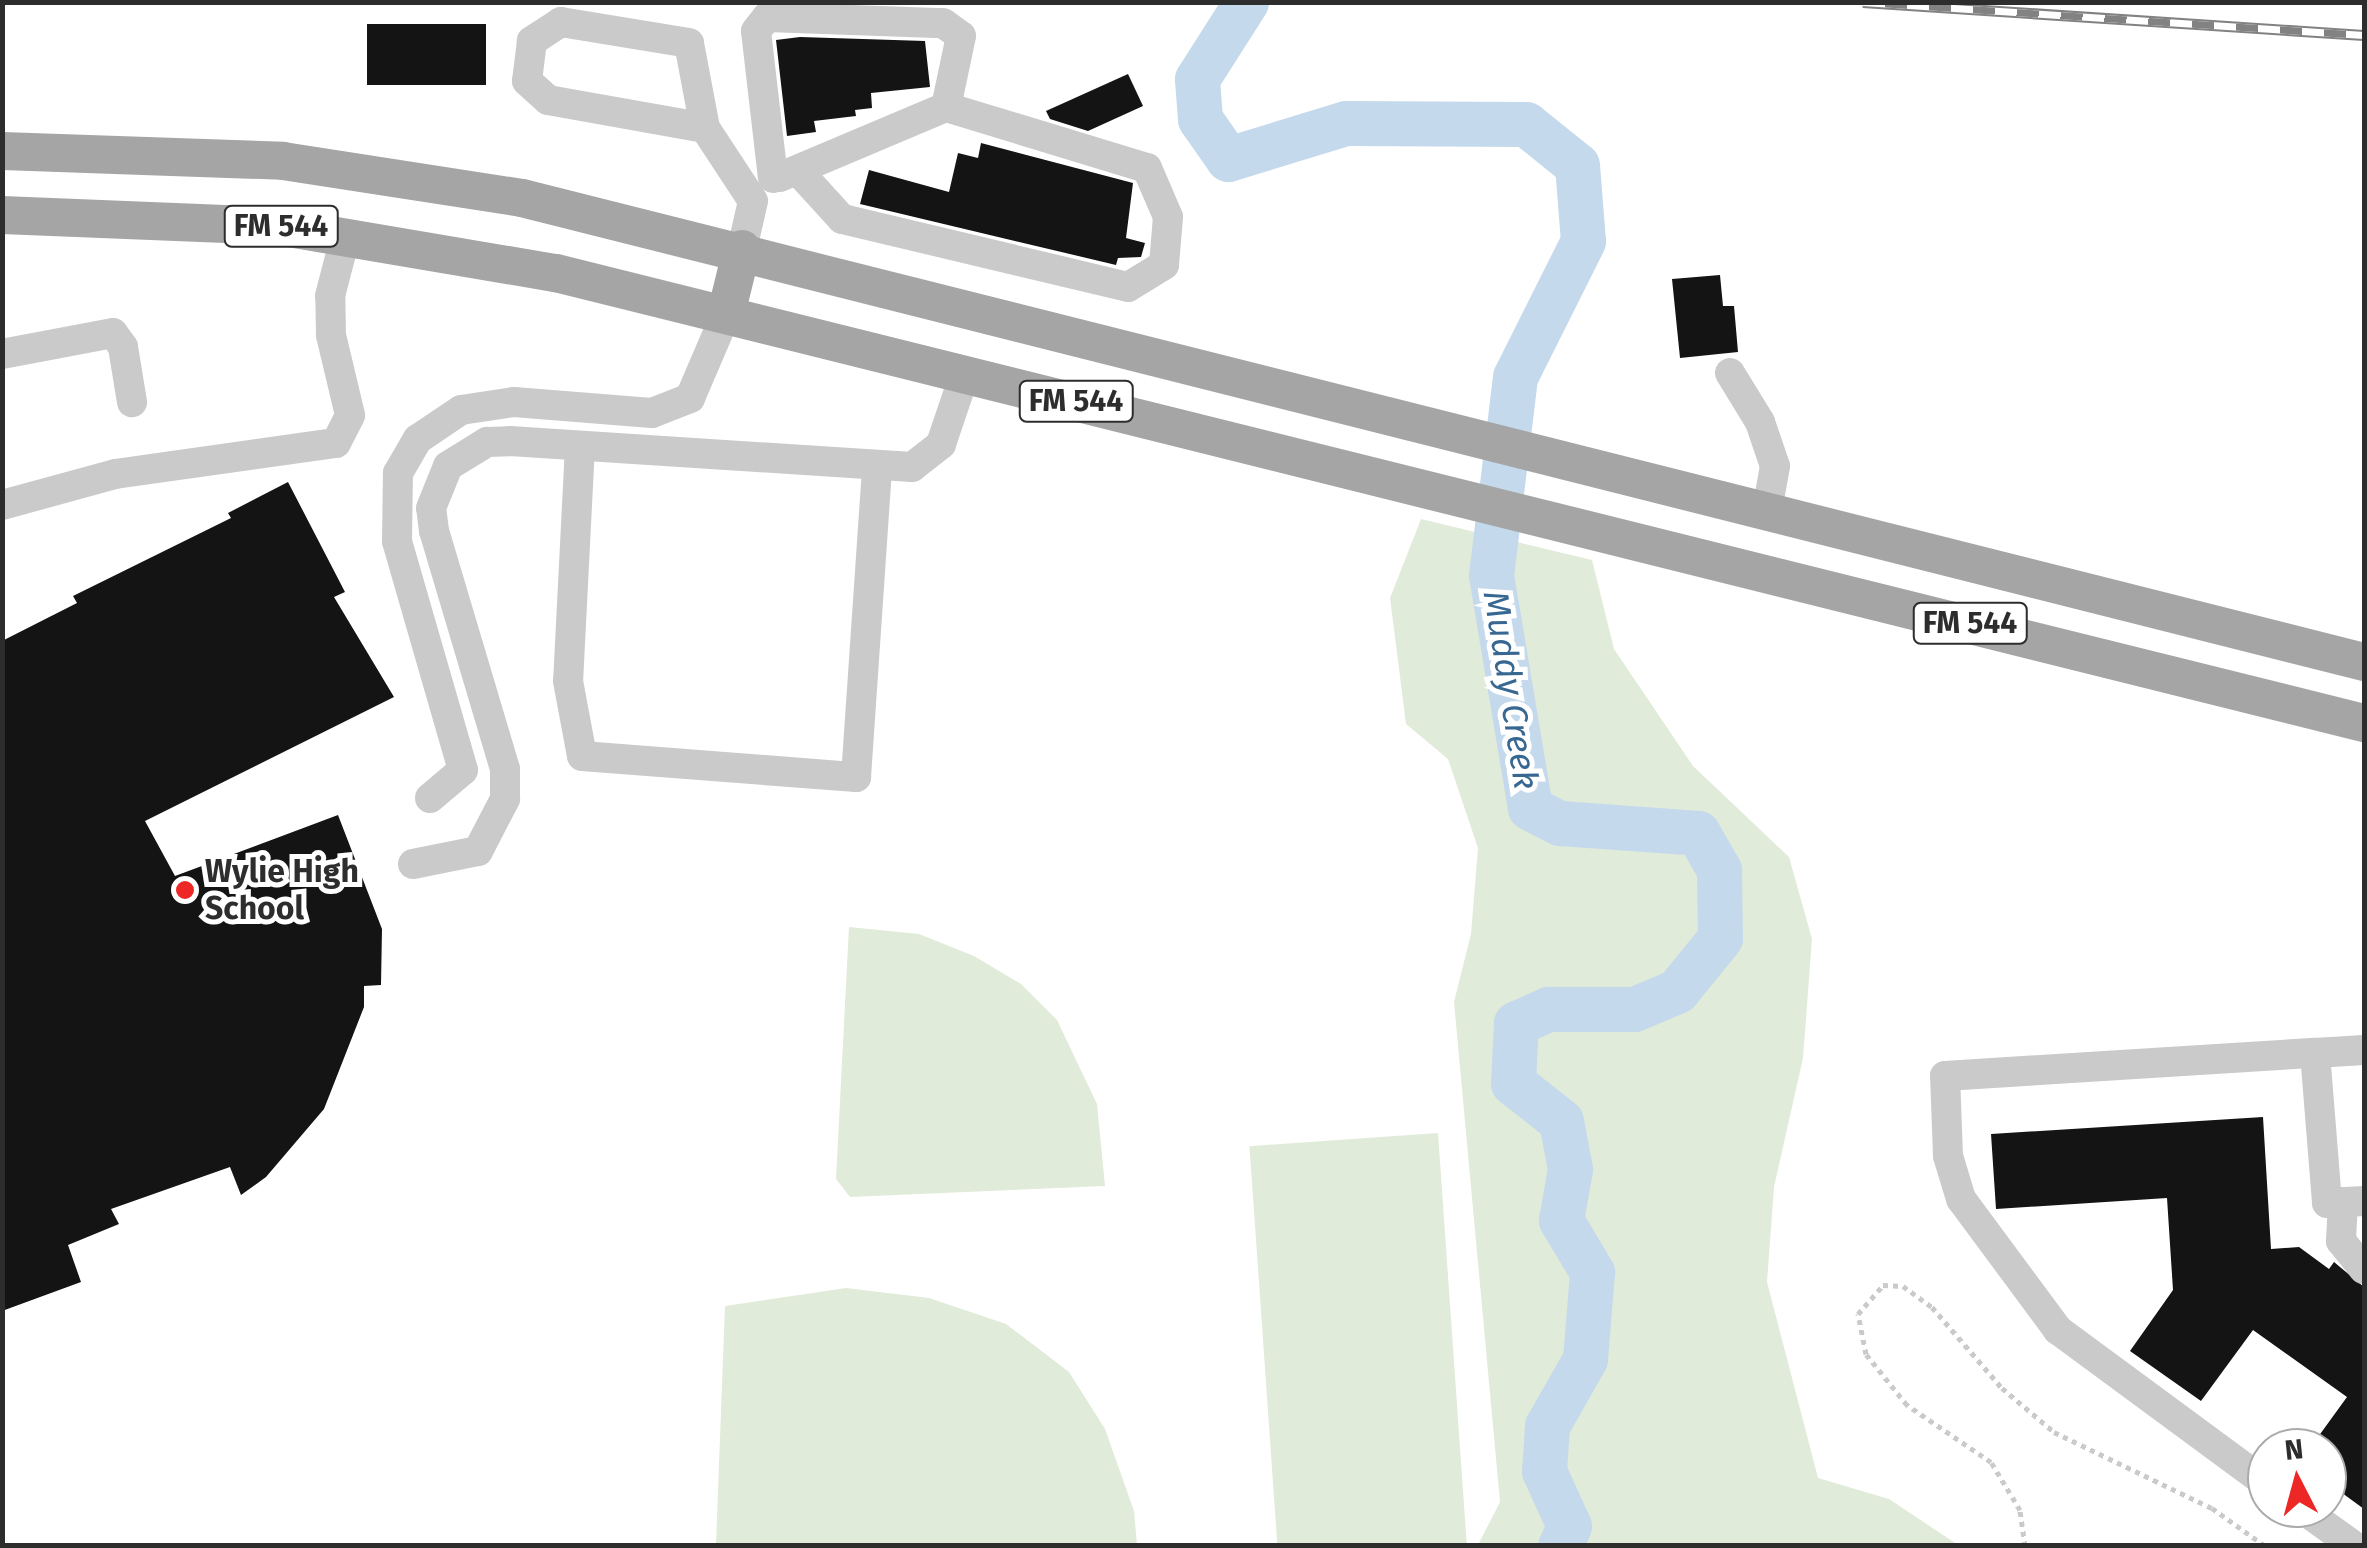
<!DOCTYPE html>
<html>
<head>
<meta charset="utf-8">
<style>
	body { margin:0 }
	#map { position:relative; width:2367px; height:1548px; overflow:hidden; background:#fff; font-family:"Fira Sans",sans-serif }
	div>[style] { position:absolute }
	.green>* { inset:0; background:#e1ebd9; transform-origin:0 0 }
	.river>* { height:45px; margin:-22.5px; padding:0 22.5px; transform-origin:22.5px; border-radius:22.5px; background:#c4d9ec }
	.building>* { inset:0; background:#141414; transform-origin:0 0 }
	.path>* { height:5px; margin-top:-2.5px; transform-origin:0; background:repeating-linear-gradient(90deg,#cacaca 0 5px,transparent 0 10px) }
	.minor>* { height:30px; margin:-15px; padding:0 15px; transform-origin:15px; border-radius:15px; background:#cacaca }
	.major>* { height:38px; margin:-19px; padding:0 19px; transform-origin:19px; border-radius:19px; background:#a5a5a5 }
	.rail>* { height:11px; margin-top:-5.5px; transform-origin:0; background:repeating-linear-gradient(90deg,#fff 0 22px,#828282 0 44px); box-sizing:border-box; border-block:2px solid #828282 }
	.dots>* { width:28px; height:28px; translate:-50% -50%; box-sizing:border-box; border:5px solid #fff; border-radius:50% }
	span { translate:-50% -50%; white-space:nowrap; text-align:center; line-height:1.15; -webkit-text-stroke:10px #fff; paint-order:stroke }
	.shield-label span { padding:2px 8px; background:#fff; border:2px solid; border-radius:8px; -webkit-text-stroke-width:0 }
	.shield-label { font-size:30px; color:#2d2d2d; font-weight:700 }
	.poi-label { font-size:32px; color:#2d2d2d; font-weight:700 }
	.left { translate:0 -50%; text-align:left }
	.water-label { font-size:35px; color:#386892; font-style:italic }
	.frame { position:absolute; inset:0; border:5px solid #2d2d2d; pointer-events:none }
	.north { position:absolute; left:2247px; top:1428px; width:100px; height:100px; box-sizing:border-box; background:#fff; border:2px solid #ababab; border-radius:50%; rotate:354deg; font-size:28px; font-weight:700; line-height:40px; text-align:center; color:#2d2d2d }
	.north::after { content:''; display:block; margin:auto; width:35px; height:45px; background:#ed2626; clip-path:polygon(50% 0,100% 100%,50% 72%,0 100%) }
</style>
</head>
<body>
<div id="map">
	<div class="green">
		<i style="clip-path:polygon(1421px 519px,1592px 560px,1614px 649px,1693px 766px,1789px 857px,1812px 939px,1803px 1058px,1774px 1187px,1767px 1282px,1818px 1478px,1889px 1499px,1958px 1545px,1478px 1545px,1500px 1502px,1454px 1002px,1471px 934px,1478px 848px,1448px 759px,1406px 724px,1390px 598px)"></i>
		<i style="clip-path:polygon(849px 927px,919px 934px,974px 956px,1021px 984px,1057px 1020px,1097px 1104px,1105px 1186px,850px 1197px,836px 1179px)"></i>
		<i style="left:1438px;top:1133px;width:413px;height:189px;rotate:86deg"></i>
		<i style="clip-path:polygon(846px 1288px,929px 1298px,1006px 1324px,1069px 1372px,1105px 1429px,1134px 1511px,1137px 1545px,716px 1545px,725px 1306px)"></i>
	</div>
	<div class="river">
		<i style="left:1246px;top:2px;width:91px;rotate:122.5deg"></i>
		<i style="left:1197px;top:79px;width:40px;rotate:85.7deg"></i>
		<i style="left:1200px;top:119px;width:49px;rotate:55deg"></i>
		<i style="left:1228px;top:159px;width:123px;rotate:-17deg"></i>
		<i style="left:1346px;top:123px;width:180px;rotate:0.3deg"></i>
		<i style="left:1526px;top:124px;width:65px;rotate:38.8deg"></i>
		<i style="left:1577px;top:165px;width:76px;rotate:85.5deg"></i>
		<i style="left:1583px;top:241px;width:152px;rotate:116.6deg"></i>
		<i style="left:1515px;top:377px;width:199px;rotate:96.9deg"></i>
		<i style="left:1491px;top:575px;width:236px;rotate:80.5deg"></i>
		<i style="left:1530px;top:808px;width:34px;rotate:27deg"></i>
		<i style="left:1560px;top:823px;width:138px;rotate:4.1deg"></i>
		<i style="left:1698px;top:833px;width:43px;rotate:60.4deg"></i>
		<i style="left:1719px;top:870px;width:68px;rotate:89.2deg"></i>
		<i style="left:1720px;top:938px;width:68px;rotate:129.1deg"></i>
		<i style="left:1677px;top:991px;width:47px;rotate:157.3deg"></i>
		<i style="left:1634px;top:1009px;width:86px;rotate:180deg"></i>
		<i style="left:1548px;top:1009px;width:35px;rotate:156deg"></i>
		<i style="left:1516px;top:1023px;width:60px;rotate:92.9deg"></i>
		<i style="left:1513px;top:1083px;width:61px;rotate:38.4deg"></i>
		<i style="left:1561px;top:1121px;width:49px;rotate:79.4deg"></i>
		<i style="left:1570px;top:1169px;width:52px;rotate:100deg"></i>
		<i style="left:1561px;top:1220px;width:61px;rotate:59.2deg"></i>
		<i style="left:1592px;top:1272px;width:87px;rotate:94.6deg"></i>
		<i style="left:1585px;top:1359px;width:77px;rotate:119.6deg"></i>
		<i style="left:1547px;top:1426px;width:45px;rotate:93.8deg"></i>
		<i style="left:1544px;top:1471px;width:60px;rotate:65.6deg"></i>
		<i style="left:1569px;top:1526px;width:22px;rotate:114deg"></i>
	</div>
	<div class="building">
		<i style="left:367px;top:24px;width:119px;height:61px"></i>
		<i style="clip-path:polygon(800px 37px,925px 41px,930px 87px,871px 93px,872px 108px,855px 110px,856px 116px,814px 121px,816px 132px,787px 136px,776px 40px)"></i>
		<i style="clip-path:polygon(1128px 74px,1143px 106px,1088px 131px,1050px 119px,1046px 111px)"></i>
		<i style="clip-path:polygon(981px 143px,1133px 183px,1126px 238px,1145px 243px,1141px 257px,1118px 258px,1116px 265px,860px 204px,869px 170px,949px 192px,958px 153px,978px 158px)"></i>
		<i style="clip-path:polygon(1720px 275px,1723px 306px,1734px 306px,1738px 352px,1680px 358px,1672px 279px)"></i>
		<i style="clip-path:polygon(288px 482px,345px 592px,334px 597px,394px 697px,145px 821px,175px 876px,338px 815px,382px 929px,381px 985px,364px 986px,364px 1007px,324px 1109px,266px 1177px,241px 1195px,230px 1167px,111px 1209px,119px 1224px,68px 1245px,81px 1282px,2px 1311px,2px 641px,77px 603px,73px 596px,231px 518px,228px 513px)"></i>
		<i style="clip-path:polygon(2263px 1117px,2271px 1249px,2299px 1247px,2329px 1269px,2334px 1262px,2364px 1287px,2364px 1509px,2327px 1482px,2327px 1448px,2310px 1448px,2347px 1397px,2253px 1330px,2201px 1401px,2130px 1351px,2173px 1290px,2167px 1198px,1996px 1209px,1991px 1134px)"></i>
	</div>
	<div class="path">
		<i style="left:2025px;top:1546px;width:36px;rotate:-98deg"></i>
		<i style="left:2020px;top:1510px;width:56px;rotate:-121.1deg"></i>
		<i style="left:1991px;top:1462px;width:102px;rotate:-145.8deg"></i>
		<i style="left:1907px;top:1405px;width:65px;rotate:-128.8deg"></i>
		<i style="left:1866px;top:1354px;width:41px;rotate:-101.3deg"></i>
		<i style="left:1858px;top:1314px;width:38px;rotate:-49deg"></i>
		<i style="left:1883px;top:1285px;width:20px;rotate:3deg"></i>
		<i style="left:1903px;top:1286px;width:36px;rotate:36deg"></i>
		<i style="left:1932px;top:1307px;width:107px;rotate:49.2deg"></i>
		<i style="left:2002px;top:1388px;width:68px;rotate:40.2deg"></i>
		<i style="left:2054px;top:1432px;width:175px;rotate:25.7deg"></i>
		<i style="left:2212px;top:1508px;width:65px;rotate:35.6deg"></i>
	</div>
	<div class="minor">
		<i style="left:705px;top:128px;width:86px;rotate:-100.7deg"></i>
		<i style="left:689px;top:43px;width:130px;rotate:-170.7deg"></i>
		<i style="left:561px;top:22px;width:35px;rotate:147deg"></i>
		<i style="left:532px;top:41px;width:40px;rotate:97.1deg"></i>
		<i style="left:527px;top:81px;width:28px;rotate:42deg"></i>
		<i style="left:548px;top:100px;width:159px;rotate:10.1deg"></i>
		<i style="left:705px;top:128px;width:87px;rotate:56.7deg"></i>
		<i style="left:753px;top:201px;width:49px;rotate:102.9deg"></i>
		<i style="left:780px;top:177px;width:180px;rotate:-22.9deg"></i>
		<i style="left:773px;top:178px;width:148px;rotate:-96.6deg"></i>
		<i style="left:756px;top:31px;width:18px;rotate:-52deg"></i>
		<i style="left:767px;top:17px;width:176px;rotate:2deg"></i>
		<i style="left:943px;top:23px;width:22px;rotate:36deg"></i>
		<i style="left:961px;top:36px;width:73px;rotate:101.9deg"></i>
		<i style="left:946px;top:107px;width:210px;rotate:16.9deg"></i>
		<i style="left:1147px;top:168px;width:53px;rotate:66.8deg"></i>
		<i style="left:1168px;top:217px;width:48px;rotate:94.8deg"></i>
		<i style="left:1164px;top:265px;width:42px;rotate:148.6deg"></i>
		<i style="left:1128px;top:287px;width:294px;rotate:-166.6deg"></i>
		<i style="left:842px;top:219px;width:62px;rotate:-132.4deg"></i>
		<i style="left:2px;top:354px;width:113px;rotate:-10.7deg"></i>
		<i style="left:113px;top:333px;width:17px;rotate:54deg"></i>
		<i style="left:123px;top:347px;width:56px;rotate:80.7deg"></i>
		<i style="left:1730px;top:373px;width:57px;rotate:58.5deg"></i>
		<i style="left:1760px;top:422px;width:46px;rotate:71.2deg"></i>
		<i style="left:1775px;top:466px;width:46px;rotate:100.1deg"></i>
		<i style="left:580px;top:446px;width:235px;rotate:92.9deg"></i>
		<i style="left:568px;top:681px;width:76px;rotate:79.4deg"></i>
		<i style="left:582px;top:756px;width:275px;rotate:4.4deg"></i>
		<i style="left:856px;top:777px;width:310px;rotate:-86.1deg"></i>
		<i style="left:2px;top:505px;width:117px;rotate:-15.3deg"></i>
		<i style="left:115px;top:474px;width:223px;rotate:-8deg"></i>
		<i style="left:336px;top:443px;width:31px;rotate:-63deg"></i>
		<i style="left:350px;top:415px;width:82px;rotate:-103.4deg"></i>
		<i style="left:331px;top:335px;width:39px;rotate:-91deg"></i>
		<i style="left:330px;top:296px;width:64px;rotate:-75.5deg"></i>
		<i style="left:430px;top:798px;width:43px;rotate:-40.3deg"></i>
		<i style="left:463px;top:770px;width:238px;rotate:-106.1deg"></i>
		<i style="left:397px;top:541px;width:68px;rotate:-89.2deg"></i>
		<i style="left:398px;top:473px;width:39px;rotate:-60deg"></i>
		<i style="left:418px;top:439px;width:52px;rotate:-34deg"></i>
		<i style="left:461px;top:410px;width:54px;rotate:-8.6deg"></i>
		<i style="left:514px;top:402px;width:138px;rotate:4.6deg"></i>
		<i style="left:652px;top:413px;width:41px;rotate:-21.5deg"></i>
		<i style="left:690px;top:398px;width:91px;rotate:-66.8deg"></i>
		<i style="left:413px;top:864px;width:66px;rotate:-11.3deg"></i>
		<i style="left:478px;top:851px;width:59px;rotate:-62.6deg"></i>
		<i style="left:505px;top:799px;width:30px;rotate:-90deg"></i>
		<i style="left:505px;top:769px;width:248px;rotate:-106.6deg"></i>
		<i style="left:434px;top:531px;width:23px;rotate:-97deg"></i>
		<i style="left:431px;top:508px;width:45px;rotate:-68deg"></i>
		<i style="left:448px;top:466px;width:46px;rotate:-31.6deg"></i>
		<i style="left:487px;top:442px;width:23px;rotate:-2deg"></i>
		<i style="left:510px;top:441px;width:403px;rotate:3.7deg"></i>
		<i style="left:912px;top:467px;width:37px;rotate:-38deg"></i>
		<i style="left:941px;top:444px;width:75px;rotate:-71.3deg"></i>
		<i style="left:2315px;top:1053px;width:49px;rotate:-3.5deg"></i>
		<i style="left:2343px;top:1202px;width:39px;rotate:93deg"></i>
		<i style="left:2341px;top:1241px;width:36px;rotate:51deg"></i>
		<i style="left:2267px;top:1484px;width:260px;rotate:-143.6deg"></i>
		<i style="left:2058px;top:1330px;width:163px;rotate:-126.5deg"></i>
		<i style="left:1961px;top:1199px;width:45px;rotate:-106.8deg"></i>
		<i style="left:1948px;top:1156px;width:80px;rotate:-92.1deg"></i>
		<i style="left:1945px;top:1076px;width:371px;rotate:-3.6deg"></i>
		<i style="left:2315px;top:1053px;width:150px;rotate:85.4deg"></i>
		<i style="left:2327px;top:1203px;width:37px;rotate:-3deg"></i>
		<i style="left:2301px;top:1508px;width:65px;rotate:35.6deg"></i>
	</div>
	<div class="major">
		<i style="left:2px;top:151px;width:281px;rotate:2deg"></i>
		<i style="left:283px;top:161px;width:242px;rotate:8.8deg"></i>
		<i style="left:522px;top:198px;width:1900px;rotate:14.14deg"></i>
		<i style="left:2px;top:215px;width:275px;rotate:2.3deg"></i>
		<i style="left:277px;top:226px;width:283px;rotate:9.6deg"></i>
		<i style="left:556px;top:273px;width:1863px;rotate:13.98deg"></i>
		<i style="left:726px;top:314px;width:67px;rotate:-76.2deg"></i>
	</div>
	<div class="rail">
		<i style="left:1863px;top:2px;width:502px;rotate:3.77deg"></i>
	</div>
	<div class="dots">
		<i style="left:185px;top:890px;background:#ed2626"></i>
	</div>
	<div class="shield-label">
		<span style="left:281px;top:226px">FM 544</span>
		<span style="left:1076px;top:401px">FM 544</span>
		<span style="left:1970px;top:623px">FM 544</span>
	</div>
	<div class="poi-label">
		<span class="left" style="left:205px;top:890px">Wylie High<br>School</span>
	</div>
	<div class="water-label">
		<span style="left:1511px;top:690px;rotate:81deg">Muddy Creek</span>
	</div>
	<div class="frame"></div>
	<div class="north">N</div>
</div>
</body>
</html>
